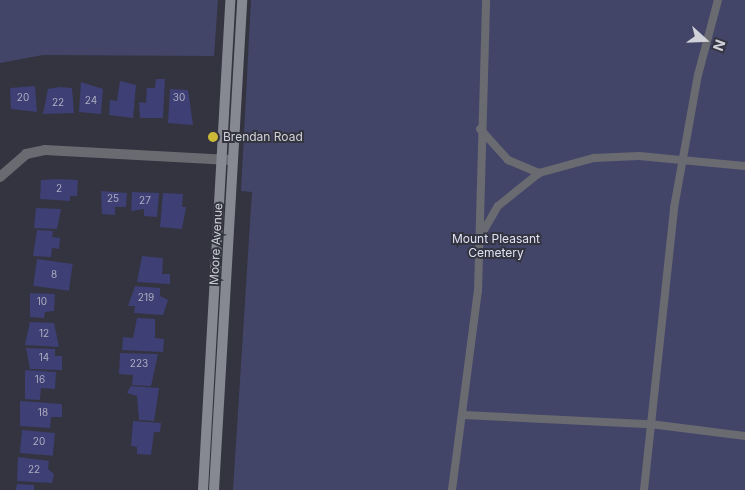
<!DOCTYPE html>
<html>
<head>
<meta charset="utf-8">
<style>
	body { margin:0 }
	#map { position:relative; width:745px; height:490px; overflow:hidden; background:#333440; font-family:Inter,sans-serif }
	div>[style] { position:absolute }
	.green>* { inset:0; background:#434568 }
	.building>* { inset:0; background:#3e3f74; transform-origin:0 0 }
	.lane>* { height:8px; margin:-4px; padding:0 4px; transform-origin:4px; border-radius:4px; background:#6a6b71 }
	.street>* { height:10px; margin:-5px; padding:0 5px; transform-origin:5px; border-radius:5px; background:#6a6b71 }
	.secondary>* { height:10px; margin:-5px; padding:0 5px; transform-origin:5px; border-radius:5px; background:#878992 }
	.dots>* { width:14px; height:14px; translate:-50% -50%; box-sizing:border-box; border:2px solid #333440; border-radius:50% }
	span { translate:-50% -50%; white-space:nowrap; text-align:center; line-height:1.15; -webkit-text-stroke:4px #333440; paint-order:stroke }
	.number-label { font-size:10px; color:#acadc0 }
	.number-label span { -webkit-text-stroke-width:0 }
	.poi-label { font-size:12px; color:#d1d2d9 }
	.left { translate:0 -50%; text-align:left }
	.park-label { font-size:12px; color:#e0e2f4 }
	.street-label { font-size:12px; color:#d1d2d9 }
	.north { position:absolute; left:680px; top:15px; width:50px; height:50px; -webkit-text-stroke:4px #333440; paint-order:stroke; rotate:110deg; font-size:14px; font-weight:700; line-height:20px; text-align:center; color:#d1d2d9 }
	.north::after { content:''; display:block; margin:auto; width:18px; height:22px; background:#d1d2d9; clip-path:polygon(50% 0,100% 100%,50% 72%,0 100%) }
</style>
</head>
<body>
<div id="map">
	<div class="green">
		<i style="clip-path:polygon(0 0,218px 0,214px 56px,43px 55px,0 63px)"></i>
		<i style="clip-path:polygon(251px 0,745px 0,745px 490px,233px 490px,252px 192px,241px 191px)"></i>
	</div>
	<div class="building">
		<i style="clip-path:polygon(156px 79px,165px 79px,163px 118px,140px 118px,139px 102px,146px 103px,147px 88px,155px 88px)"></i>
		<i style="clip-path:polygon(120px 81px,136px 85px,133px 118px,109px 115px,110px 100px,117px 101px)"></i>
		<i style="clip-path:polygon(81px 82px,103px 89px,101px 114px,79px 112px)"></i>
		<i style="clip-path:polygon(35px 86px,37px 112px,11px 109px,10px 88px)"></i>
		<i style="clip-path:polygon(60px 87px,72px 88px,74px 113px,43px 114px,48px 89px)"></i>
		<i style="clip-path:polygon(170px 89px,188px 90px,193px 125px,168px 123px)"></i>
		<i style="clip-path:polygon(58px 179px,78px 180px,77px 196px,70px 196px,70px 201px,40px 199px,41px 180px)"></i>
		<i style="clip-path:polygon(101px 191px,127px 193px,126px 207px,115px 207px,115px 215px,102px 214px)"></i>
		<i style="clip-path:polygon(132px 192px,159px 193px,157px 217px,144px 216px,144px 209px,131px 211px)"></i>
		<i style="clip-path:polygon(163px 193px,183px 194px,182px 207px,186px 207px,182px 229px,160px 227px)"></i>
		<i style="clip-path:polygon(36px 208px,61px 209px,57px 229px,34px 228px)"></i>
		<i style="clip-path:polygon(37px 230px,53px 231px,52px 237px,60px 238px,59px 249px,52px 248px,51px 257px,33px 256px)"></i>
		<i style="clip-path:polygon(142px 256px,163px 258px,162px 274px,170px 274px,170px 284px,137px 282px)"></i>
		<i style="left:37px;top:259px;width:36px;height:27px;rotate:8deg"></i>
		<i style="clip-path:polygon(135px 286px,160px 288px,160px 296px,168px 300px,163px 315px,134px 313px,135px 306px,128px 306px)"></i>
		<i style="clip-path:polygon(30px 293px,55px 294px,54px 311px,45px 312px,44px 318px,30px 317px)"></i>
		<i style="clip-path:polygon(137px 318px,155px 319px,155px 338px,164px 339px,163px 352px,122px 350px,123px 337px,133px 338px)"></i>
		<i style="clip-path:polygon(30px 322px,54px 323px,59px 347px,25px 345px)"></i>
		<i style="clip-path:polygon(26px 348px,55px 349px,55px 356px,62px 356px,62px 370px,30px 369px)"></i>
		<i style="clip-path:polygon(120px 353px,158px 354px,151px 386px,132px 385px,133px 375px,119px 374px)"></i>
		<i style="clip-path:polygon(25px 370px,56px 372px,55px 389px,41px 388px,40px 400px,25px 399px)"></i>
		<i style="clip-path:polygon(131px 386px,159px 388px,154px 421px,139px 420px,137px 396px,127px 393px)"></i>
		<i style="clip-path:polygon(20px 401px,62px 404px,62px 417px,51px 417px,50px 428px,20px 426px)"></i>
		<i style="clip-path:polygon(133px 421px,161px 423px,160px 432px,154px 432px,151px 455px,137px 454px,137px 447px,131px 446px)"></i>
		<i style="left:22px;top:430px;width:33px;height:23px;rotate:5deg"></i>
		<i style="clip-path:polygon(18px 457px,49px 461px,48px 469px,54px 474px,52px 483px,17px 481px)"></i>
		<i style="clip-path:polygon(17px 484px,34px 485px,34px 490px,16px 490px)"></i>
	</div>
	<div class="lane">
		<i style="left:480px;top:129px;width:42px;rotate:47.9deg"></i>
		<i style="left:508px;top:160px;width:34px;rotate:23deg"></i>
		<i style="left:539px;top:173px;width:57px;rotate:-15.3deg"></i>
		<i style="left:594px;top:158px;width:45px;rotate:-2.5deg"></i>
		<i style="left:639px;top:156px;width:106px;rotate:5.4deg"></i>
		<i style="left:480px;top:237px;width:36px;rotate:-60deg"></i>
		<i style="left:498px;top:206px;width:53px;rotate:-38.8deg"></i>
		<i style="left:463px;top:415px;width:187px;rotate:2.8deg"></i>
		<i style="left:650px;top:424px;width:96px;rotate:7.2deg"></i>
		<i style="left:452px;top:490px;width:201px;rotate:-82.6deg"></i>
		<i style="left:478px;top:291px;width:291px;rotate:-88.4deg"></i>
		<i style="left:644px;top:490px;width:284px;rotate:-83.9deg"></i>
		<i style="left:674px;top:208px;width:135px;rotate:-79.8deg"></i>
		<i style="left:698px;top:75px;width:78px;rotate:-75.1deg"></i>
	</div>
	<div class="street">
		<i style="left:0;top:177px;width:35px;rotate:-41deg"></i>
		<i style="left:26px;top:154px;width:19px;rotate:-12deg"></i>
		<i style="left:45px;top:150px;width:185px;rotate:3.1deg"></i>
	</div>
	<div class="secondary">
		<i style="left:203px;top:490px;width:491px;rotate:-86.8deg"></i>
		<i style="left:214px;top:490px;width:491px;rotate:-86.7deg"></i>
	</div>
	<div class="dots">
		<i style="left:213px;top:137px;background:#cdb938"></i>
	</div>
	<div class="number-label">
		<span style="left:23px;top:98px">20</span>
		<span style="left:179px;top:98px">30</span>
		<span style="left:91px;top:101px">24</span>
		<span style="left:58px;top:103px">22</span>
		<span style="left:59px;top:189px">2</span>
		<span style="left:113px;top:199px">25</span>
		<span style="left:145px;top:201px">27</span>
		<span style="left:54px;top:275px">8</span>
		<span style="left:146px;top:298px">219</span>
		<span style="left:42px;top:302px">10</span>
		<span style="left:44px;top:334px">12</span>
		<span style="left:44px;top:358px">14</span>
		<span style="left:139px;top:364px">223</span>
		<span style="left:40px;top:380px">16</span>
		<span style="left:43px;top:413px">18</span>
		<span style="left:39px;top:442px">20</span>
		<span style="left:34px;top:470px">22</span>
	</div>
	<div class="poi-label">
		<span class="left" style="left:223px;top:137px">Brendan Road</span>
	</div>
	<div class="park-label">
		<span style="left:496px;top:246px">Mount Pleasant<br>Cemetery</span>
	</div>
	<div class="street-label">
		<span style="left:216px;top:244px;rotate:-87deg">Moore Avenue</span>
	</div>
	<div class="north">N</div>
</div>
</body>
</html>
